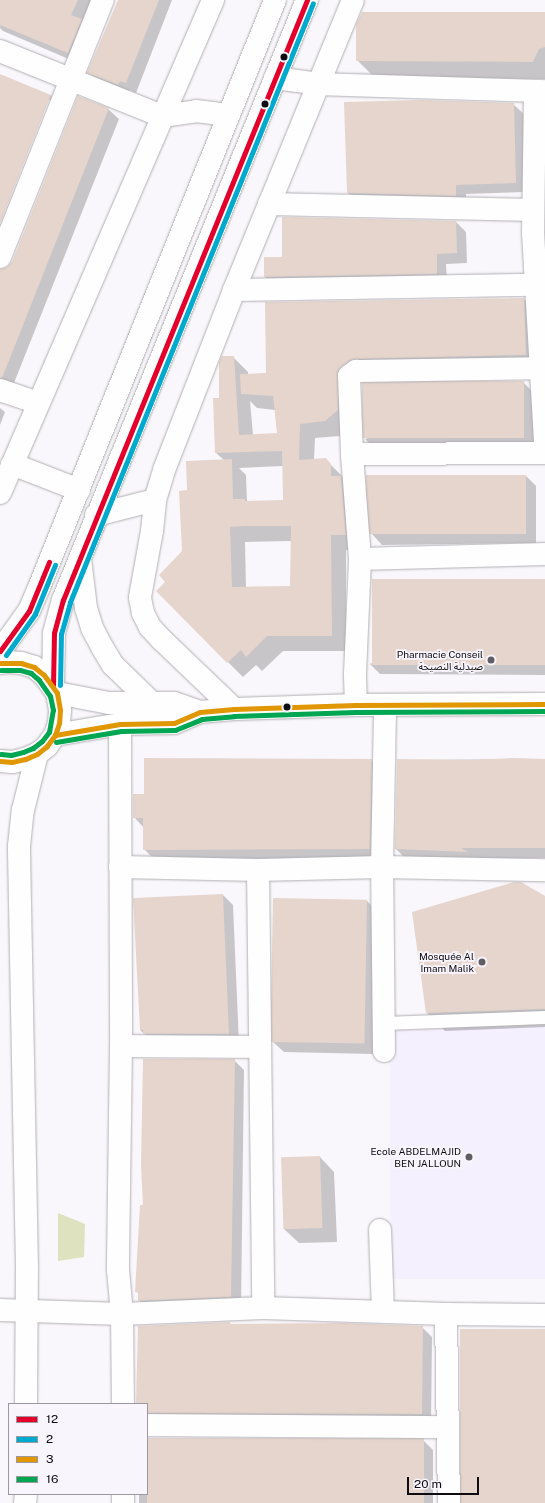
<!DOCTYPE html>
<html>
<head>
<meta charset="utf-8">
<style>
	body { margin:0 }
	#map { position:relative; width:545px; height:1503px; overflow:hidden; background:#f9f7fb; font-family:"Public Sans","Noto Sans Arabic",sans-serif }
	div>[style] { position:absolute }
	.built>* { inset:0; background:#f5f0fd; transform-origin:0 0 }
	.green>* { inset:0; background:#dfe2be }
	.shadow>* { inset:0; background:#0003 }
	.building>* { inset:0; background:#e5d5cd; transform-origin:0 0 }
	.roads { filter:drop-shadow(0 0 1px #b1afb3) drop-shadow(0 0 1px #b1afb3) }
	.service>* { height:13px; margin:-6.5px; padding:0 6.5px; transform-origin:6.5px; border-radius:6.5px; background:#fefefe }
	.minor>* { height:22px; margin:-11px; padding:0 11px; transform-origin:11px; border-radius:11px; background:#fefefe }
	.tertiary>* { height:22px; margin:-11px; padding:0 11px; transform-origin:11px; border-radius:11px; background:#fefefe }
	.secondary>* { height:22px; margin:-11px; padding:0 11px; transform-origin:11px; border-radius:11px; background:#fefefe }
	.bus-1>* { height:5px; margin:-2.5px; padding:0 2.5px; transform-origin:2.5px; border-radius:2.5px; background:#e4002b }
	.bus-2>* { height:5px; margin:-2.5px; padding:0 2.5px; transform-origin:2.5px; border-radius:2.5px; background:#00a9ce }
	.bus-3>* { height:5px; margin:-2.5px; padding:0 2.5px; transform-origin:2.5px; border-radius:2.5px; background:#e09702 }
	.bus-4>* { height:5px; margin:-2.5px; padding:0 2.5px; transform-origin:2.5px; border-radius:2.5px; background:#00a651 }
	.dots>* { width:11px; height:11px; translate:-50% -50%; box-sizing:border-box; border:2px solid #f9f5fd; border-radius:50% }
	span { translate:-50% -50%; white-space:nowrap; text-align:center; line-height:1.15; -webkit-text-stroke:3.5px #f9f5fd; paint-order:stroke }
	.poi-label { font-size:10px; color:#0e0c11 }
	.right { translate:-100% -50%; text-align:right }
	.legend { position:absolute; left:8px; top:1403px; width:140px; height:92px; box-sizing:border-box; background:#f9f5fd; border:1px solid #9b989f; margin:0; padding:5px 7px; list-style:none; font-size:12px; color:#0e0c11 }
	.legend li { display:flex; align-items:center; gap:8px; height:20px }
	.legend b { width:20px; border:1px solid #9b989f }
	.scale { position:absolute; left:407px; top:1477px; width:72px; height:18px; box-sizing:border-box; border:2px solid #0e0c11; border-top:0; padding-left:5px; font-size:12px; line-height:14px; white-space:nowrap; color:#0e0c11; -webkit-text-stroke:3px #f9f5fd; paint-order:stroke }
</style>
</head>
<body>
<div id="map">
	<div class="built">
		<i style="left:545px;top:1027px;width:252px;height:155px;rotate:90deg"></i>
	</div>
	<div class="green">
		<i style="clip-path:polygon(58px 1213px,85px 1224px,84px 1257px,58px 1261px)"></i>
	</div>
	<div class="shadow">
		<i style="clip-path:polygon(2px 0,92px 0,78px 63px,3px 31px,0 28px,0 5px)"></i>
		<i style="clip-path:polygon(120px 0,172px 0,136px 93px,130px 90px,129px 94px,99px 82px,89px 72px)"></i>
		<i style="clip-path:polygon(545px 13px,545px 79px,375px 78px,357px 60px)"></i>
		<i style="clip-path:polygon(0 75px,51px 96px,61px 106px,0 258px,0 226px,51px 100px,48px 100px,0 221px)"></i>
		<i style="clip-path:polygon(513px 104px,524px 114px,525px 192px,466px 194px,466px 205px,358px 203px,348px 193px)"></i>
		<i style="clip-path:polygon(108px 109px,119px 119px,12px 388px,0 393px,0 270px,8px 268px,12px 262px)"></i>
		<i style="clip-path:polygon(283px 218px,456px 222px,466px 232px,467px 263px,446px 264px,447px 284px,275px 287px,265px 277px,283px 258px)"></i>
		<i style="clip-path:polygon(evenodd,524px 299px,539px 315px,541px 370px,371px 373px,353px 385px,340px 436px,315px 438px,314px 460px,325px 459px,346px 480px,360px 550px,346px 550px,346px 651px,283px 651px,262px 671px,256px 665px,243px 677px,157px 591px,167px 582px,183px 552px,188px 491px,224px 460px,216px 453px,220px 399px,233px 357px,248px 372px,248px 375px,267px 374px,524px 299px,250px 401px,257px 408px,275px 410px,278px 434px,253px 435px,250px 401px,524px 299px,283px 466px,284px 501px,247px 502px,246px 475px,239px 468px,283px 466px,524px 299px,292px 541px,291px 587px,246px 588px,245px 542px,292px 541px)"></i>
		<i style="clip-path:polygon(523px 382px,533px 392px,534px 447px,375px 449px,365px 439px)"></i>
		<i style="clip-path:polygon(0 408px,5px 412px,0 425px)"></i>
		<i style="clip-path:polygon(526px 476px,536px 486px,536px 543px,382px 545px,372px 534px)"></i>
		<i style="clip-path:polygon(545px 580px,545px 675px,380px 674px,370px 664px)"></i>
		<i style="clip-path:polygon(545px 759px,545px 858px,406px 859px,396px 849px,398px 760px)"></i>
		<i style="clip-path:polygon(371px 760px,381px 770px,380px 859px,154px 859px,144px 849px,144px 828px,134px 817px,145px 795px)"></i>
		<i style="clip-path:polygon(223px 895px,233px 905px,239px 1044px,154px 1043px,140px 1030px)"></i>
		<i style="clip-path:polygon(545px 897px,545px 1027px,445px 1031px,427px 1013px)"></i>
		<i style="clip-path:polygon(366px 900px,377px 911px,373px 1054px,284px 1052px,273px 1042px)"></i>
		<i style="clip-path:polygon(234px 1060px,244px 1070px,241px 1307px,149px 1310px,139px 1300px,139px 1294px,136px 1291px,144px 1206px)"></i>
		<i style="clip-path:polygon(320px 1157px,334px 1172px,337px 1242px,299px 1243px,284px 1229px,282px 1159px)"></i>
		<i style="clip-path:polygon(230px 1323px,231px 1325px,422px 1327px,432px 1337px,431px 1424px,147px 1424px,147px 1404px,137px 1404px)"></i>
		<i style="clip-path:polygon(147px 1439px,423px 1440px,433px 1450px,433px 1503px,139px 1503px,139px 1494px,147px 1494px)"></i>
	</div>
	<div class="building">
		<i style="clip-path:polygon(0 0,78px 0,71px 15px,82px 19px,68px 53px,0 25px)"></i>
		<i style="clip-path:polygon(118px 0,159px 0,126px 83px,120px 81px,118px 85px,87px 73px)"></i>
		<i style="clip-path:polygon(362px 12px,545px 12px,545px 47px,539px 49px,533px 62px,356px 61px,356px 25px)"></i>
		<i style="clip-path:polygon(0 74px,51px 95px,0 223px)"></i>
		<i style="clip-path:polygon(78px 96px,109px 108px,2px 378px,0 378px,0 269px,7px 267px,12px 262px)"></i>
		<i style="clip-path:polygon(420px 100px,514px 103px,516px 183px,456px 185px,456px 196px,347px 193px,344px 102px)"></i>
		<i style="clip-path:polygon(282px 217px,456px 221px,457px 253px,437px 254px,437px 274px,264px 277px,264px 257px,282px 257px)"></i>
		<i style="clip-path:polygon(evenodd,524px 298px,526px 355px,355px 359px,349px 361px,338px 371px,338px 410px,325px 421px,300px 424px,299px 460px,326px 458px,331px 464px,331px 476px,341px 476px,346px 535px,331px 535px,332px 636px,267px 636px,246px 657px,241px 650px,227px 663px,156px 591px,165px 582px,159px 575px,182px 551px,179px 491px,187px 490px,186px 461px,232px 459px,233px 499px,245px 499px,245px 501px,283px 500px,282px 451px,215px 453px,213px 398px,219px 398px,219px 362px,222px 356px,234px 356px,239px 435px,277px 433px,273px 396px,241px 394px,240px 374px,266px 373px,265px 302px,524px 298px,244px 526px,291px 526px,290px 586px,232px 587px,230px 527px,244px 526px)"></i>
		<i style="left:524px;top:381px;width:57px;height:162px;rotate:90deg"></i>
		<i style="left:526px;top:475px;width:59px;height:160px;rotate:90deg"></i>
		<i style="left:372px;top:579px;width:173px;height:86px"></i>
		<i style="clip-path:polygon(144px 758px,372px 759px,370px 849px,143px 850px,143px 818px,133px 818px,133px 794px,144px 794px)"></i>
		<i style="clip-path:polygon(514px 758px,545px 759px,545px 848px,461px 848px,468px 852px,395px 849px,397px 759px,471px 760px)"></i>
		<i style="clip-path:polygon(514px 882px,521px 882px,545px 896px,545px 1009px,426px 1013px,412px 912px)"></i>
		<i style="clip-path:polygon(223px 894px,229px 1034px,143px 1034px,143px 1030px,140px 1030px,133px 898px)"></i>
		<i style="left:273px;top:898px;width:94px;height:144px;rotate:1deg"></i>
		<i style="clip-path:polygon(143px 1059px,235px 1059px,231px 1297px,138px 1301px,138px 1292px,135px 1292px,140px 1205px,143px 1205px,141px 1165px)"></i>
		<i style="left:320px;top:1156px;width:72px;height:39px;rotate:88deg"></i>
		<i style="clip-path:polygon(230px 1322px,230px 1324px,344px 1323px,423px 1326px,422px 1414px,147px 1413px,147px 1404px,136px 1404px,138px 1326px)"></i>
		<i style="left:545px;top:1329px;width:174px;height:85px;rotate:90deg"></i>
		<i style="left:147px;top:1438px;width:277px;height:65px"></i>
	</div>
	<div class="roads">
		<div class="service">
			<i style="left:384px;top:1023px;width:161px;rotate:-2.1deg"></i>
		</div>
		<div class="minor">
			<i style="left:0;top:51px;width:175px;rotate:21.9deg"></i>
			<i style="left:162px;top:116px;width:34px;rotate:-8deg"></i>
			<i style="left:196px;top:111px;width:33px;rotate:7deg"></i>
			<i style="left:275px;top:78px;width:44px;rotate:7.8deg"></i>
			<i style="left:319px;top:84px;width:226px;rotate:1.8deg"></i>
			<i style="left:535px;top:91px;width:142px;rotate:90.8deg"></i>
			<i style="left:533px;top:233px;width:211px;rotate:86.7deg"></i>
			<i style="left:269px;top:204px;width:264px;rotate:1.3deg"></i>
			<i style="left:0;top:257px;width:277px;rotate:-68.2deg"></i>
			<i style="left:234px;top:290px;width:301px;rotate:-1deg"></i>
			<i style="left:0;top:390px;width:40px;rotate:18.9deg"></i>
			<i style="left:352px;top:454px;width:193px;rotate:-0.3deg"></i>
			<i style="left:12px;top:464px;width:72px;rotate:21.2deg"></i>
			<i style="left:0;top:493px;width:537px;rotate:-66.63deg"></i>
			<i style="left:96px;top:515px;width:61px;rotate:-14.3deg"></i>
			<i style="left:360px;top:559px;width:185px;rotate:-1.5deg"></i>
			<i style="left:356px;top:705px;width:31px;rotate:-92deg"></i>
			<i style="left:355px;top:674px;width:115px;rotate:-87.5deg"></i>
			<i style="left:360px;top:559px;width:105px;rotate:-94.4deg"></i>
			<i style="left:352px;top:454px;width:78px;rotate:-92.2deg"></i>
			<i style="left:349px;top:376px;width:9px;rotate:-36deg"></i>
			<i style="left:356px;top:371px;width:184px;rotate:-0.9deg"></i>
			<i style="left:234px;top:709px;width:101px;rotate:-136.2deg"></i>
			<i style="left:161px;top:639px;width:16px;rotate:-133deg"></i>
			<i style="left:150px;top:627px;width:16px;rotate:-117deg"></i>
			<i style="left:143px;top:613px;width:16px;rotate:-101deg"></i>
			<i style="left:140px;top:597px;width:67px;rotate:-79.7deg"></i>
			<i style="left:152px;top:531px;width:31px;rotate:-84deg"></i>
			<i style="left:155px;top:500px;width:31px;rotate:-73deg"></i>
			<i style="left:164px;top:470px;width:193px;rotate:-68.7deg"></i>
			<i style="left:234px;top:290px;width:313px;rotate:-67.7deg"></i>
			<i style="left:120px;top:724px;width:322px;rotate:89.8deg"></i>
			<i style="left:121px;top:1046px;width:224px;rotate:90.8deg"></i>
			<i style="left:118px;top:1270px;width:44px;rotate:84.8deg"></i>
			<i style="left:122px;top:1314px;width:90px;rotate:89.4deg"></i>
			<i style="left:120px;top:867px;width:138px;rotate:1.2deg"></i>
			<i style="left:258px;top:870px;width:124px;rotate:-1.4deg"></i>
			<i style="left:382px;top:867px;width:163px;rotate:1.1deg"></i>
			<i style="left:258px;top:870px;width:438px;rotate:89.3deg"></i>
			<i style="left:121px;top:1046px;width:139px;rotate:0.4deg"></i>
			<i style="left:384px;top:1051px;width:184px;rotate:-90.6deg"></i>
			<i style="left:382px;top:867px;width:161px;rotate:-88.9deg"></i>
			<i style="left:380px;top:1230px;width:81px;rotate:87.9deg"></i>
			<i style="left:0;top:1310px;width:122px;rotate:1.9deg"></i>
			<i style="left:122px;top:1314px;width:141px;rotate:-2.4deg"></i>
			<i style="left:263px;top:1308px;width:183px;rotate:1.9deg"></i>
			<i style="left:446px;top:1314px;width:99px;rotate:0.6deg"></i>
			<i style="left:446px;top:1314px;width:189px;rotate:89.1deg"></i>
			<i style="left:147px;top:1425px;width:300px;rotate:0.4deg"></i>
			<i style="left:123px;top:1503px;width:9px;rotate:-90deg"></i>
		</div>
		<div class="tertiary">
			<i style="left:57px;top:693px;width:53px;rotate:10.9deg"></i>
			<i style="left:109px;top:703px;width:65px"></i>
			<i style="left:174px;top:703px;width:28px;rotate:19deg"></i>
			<i style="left:55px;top:735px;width:66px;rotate:-9.6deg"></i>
			<i style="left:120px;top:724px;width:54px;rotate:-1.1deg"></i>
			<i style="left:174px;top:723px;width:28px;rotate:-23deg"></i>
			<i style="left:200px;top:712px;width:34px;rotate:-5deg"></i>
			<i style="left:234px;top:709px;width:122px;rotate:-1.9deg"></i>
			<i style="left:356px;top:705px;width:189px;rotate:-0.3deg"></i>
		</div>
		<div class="secondary">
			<i style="left:80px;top:559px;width:49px;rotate:83deg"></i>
			<i style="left:86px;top:608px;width:21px;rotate:73deg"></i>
			<i style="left:92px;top:628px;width:21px;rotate:62deg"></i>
			<i style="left:102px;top:647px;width:21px;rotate:59deg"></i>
			<i style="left:113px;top:665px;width:54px;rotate:44.3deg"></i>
			<i style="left:0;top:651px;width:49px;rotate:-54.1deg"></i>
			<i style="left:29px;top:611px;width:28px;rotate:-67deg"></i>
			<i style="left:40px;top:585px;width:630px;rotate:-68.11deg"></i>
			<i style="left:0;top:663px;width:8px;rotate:-7deg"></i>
			<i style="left:8px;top:662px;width:13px;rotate:4deg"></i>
			<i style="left:21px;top:663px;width:14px;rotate:17deg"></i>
			<i style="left:34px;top:667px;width:13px;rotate:39deg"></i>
			<i style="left:44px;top:675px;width:22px;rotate:54deg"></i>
			<i style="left:57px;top:693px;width:17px;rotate:80deg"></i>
			<i style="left:60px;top:710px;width:13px;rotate:94deg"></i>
			<i style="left:59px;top:723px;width:13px;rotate:108deg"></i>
			<i style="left:55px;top:735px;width:14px;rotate:126deg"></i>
			<i style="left:47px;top:746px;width:13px;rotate:141deg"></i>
			<i style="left:37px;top:754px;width:13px;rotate:157deg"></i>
			<i style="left:25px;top:759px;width:13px;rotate:167deg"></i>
			<i style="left:12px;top:762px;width:12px;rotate:-175deg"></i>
			<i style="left:53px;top:685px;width:52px;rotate:-88.9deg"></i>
			<i style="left:54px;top:633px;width:34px;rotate:-75deg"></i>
			<i style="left:63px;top:600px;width:648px;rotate:-67.87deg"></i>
			<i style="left:26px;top:1404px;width:136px;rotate:-89.6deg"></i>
			<i style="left:27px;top:1268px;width:422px;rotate:-91.1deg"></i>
			<i style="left:19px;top:846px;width:36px;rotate:-84deg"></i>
			<i style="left:23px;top:810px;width:58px;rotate:-76deg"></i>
			<i style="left:25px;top:1503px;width:9px;rotate:-84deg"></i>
		</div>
	</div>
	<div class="bus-1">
		<i style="left:0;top:651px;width:49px;rotate:-54.1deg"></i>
		<i style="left:29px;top:611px;width:53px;rotate:-67.8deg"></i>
		<i style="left:53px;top:685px;width:52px;rotate:-88.9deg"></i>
		<i style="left:54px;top:633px;width:34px;rotate:-75deg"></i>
		<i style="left:63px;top:600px;width:648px;rotate:-67.87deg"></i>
	</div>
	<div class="bus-2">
		<i style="left:6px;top:655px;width:50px;rotate:-54.7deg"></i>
		<i style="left:35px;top:614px;width:53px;rotate:-67.8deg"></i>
		<i style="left:60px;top:685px;width:51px;rotate:-88.9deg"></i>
		<i style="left:61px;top:634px;width:33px;rotate:-74deg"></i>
		<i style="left:70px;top:602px;width:646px;rotate:-67.92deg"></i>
	</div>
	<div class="bus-3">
		<i style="left:0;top:663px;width:21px"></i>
		<i style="left:21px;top:663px;width:14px;rotate:17deg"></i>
		<i style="left:34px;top:667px;width:13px;rotate:39deg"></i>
		<i style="left:44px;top:675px;width:22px;rotate:54deg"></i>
		<i style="left:57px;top:693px;width:17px;rotate:80deg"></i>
		<i style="left:60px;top:710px;width:13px;rotate:94deg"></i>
		<i style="left:59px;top:723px;width:13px;rotate:108deg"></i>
		<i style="left:55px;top:735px;width:14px;rotate:126deg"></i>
		<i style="left:47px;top:746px;width:13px;rotate:141deg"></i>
		<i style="left:37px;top:754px;width:13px;rotate:157deg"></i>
		<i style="left:25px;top:759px;width:13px;rotate:167deg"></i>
		<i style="left:12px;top:762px;width:12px;rotate:-175deg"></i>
		<i style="left:55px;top:735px;width:66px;rotate:-9.6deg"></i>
		<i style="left:120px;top:724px;width:54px;rotate:-1.1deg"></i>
		<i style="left:174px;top:723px;width:28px;rotate:-23deg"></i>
		<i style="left:200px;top:712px;width:34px;rotate:-5deg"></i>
		<i style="left:234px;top:709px;width:122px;rotate:-1.9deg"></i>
		<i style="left:356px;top:705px;width:189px;rotate:-0.3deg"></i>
	</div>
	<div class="bus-4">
		<i style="left:56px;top:742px;width:66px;rotate:-9.6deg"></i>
		<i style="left:121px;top:731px;width:54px;rotate:-1.1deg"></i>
		<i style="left:175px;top:730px;width:29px;rotate:-22deg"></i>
		<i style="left:202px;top:719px;width:32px;rotate:-5deg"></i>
		<i style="left:234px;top:716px;width:122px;rotate:-1.9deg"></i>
		<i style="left:356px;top:712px;width:189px;rotate:-0.3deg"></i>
		<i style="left:1px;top:754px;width:10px;rotate:6deg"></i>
		<i style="left:11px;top:755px;width:12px;rotate:-14deg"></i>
		<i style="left:23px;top:752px;width:11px;rotate:-22deg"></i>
		<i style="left:33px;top:748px;width:11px;rotate:-38deg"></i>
		<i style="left:42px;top:741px;width:11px;rotate:-52deg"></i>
		<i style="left:49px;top:732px;width:22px;rotate:-80deg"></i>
		<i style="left:53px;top:710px;width:14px;rotate:-102deg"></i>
		<i style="left:50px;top:696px;width:19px;rotate:-125deg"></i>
		<i style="left:39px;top:680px;width:11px;rotate:-139deg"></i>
		<i style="left:31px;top:673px;width:11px;rotate:-165deg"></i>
		<i style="left:20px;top:670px;width:19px;rotate:180deg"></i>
	</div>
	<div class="dots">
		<i style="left:284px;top:57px;background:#0e0c11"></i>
		<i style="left:265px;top:104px;background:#0e0c11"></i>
		<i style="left:491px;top:660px;background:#605e63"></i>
		<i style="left:287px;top:707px;background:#0e0c11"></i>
		<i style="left:482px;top:962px;background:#605e63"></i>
		<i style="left:469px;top:1157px;background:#605e63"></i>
	</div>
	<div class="poi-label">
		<span class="right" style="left:483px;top:660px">Pharmacie Conseil<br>صيدلية النصيحة</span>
		<span class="right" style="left:474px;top:962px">Mosquée Al<br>Imam Malik</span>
		<span class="right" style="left:461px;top:1157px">Ecole ABDELMAJID<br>BEN JALLOUN</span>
	</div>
	<ul class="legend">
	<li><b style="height:5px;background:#e4002b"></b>12</li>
	<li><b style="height:5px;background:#00a9ce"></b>2</li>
	<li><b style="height:5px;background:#e09702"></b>3</li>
	<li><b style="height:5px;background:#00a651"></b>16</li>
	</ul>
	<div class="scale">20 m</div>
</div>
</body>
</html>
